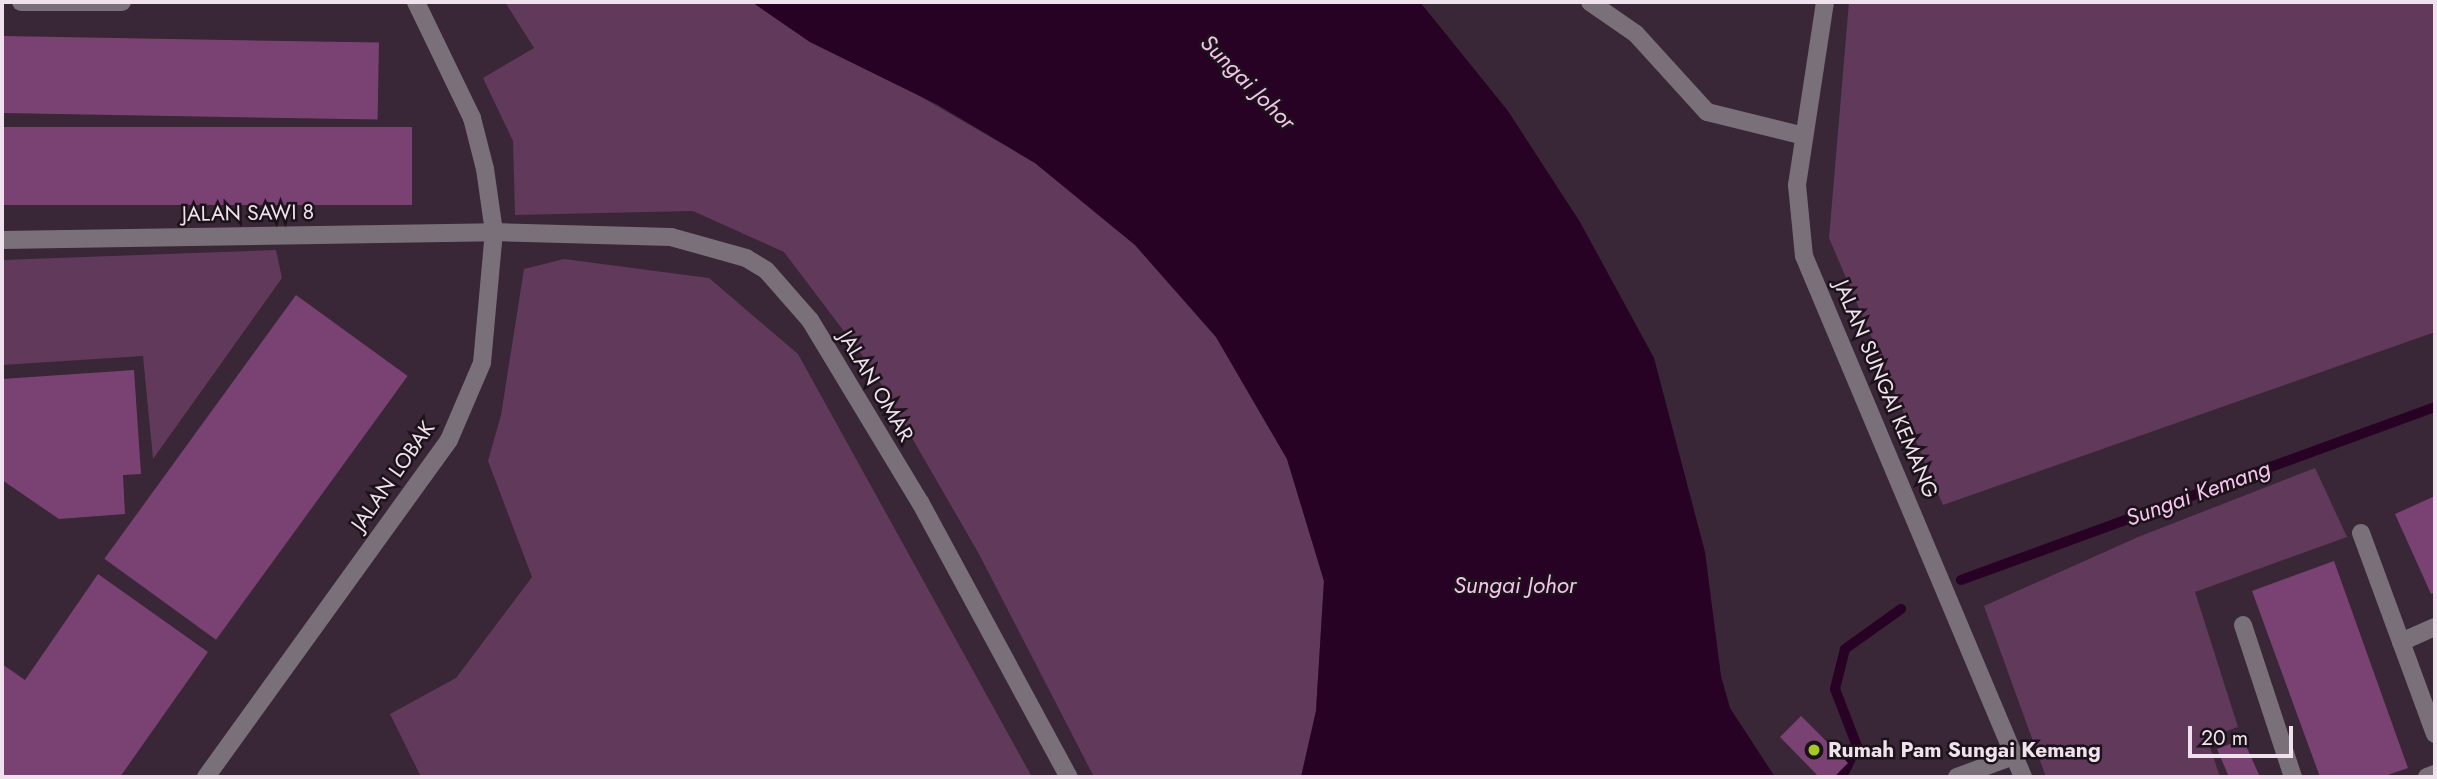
<!DOCTYPE html>
<html>
<head>
<meta charset="utf-8">
<style>
	body { margin:0 }
	#map { position:relative; width:2437px; height:779px; overflow:hidden; background:#392636; font-family:Jost,sans-serif }
	div>[style] { position:absolute }
	.green>* { inset:0; background:#60395b }
	.water>* { inset:0; background:#280225 }
	.stream>* { height:10px; margin:-5px; padding:0 5px; transform-origin:5px; border-radius:5px; background:#280225 }
	.building>* { inset:0; background:#7a4273; transform-origin:0 0 }
	.minor>* { height:18px; margin:-9px; padding:0 9px; transform-origin:9px; border-radius:9px; background:#7a7079 }
	.dots>* { width:19px; height:19px; translate:-50% -50%; box-sizing:border-box; border:4px solid #1b121a; border-radius:50% }
	span { translate:-50% -50%; white-space:nowrap; text-align:center; line-height:1.15; -webkit-text-stroke:5px #1b121a; paint-order:stroke }
	.street-label { font-size:21px; color:#efe2ec }
	.poi-label { font-size:21px; color:#efe2ec; font-weight:700 }
	.left { translate:0 -50%; text-align:left }
	.water-label { font-size:23px; color:#f7c4ef; font-style:italic }
	.frame { position:absolute; inset:0; border:4px solid #efe2ec; pointer-events:none }
	.scale { position:absolute; left:2188px; top:726px; width:105px; height:32px; box-sizing:border-box; border:4px solid #efe2ec; border-top:0; padding-left:9px; font-size:21px; line-height:24px; white-space:nowrap; color:#efe2ec; -webkit-text-stroke:5px #1b121a; paint-order:stroke }
</style>
</head>
<body>
<div id="map">
	<div class="green">
		<i style="clip-path:polygon(505px 2px,752px 2px,810px 42px,918px 95px,1035px 163px,1135px 245px,1216px 337px,1287px 459px,1324px 581px,1316px 711px,1301px 777px,1094px 777px,979px 554px,871px 367px,784px 252px,693px 211px,515px 215px,513px 141px,483px 78px,534px 48px)"></i>
		<i style="clip-path:polygon(1849px 2px,2435px 2px,2435px 332px,1943px 505px,1829px 238px)"></i>
		<i style="clip-path:polygon(276px 250px,282px 278px,153px 459px,143px 356px,2px 365px,2px 260px)"></i>
		<i style="clip-path:polygon(564px 259px,709px 278px,798px 354px,1032px 777px,421px 777px,390px 714px,456px 678px,532px 577px,488px 461px,501px 415px,524px 269px)"></i>
		<i style="clip-path:polygon(2315px 468px,2347px 537px,2195px 592px,2238px 727px,2207px 738px,2220px 777px,2046px 777px,1984px 606px,2138px 537px)"></i>
	</div>
	<div class="water">
		<i style="clip-path:polygon(752px 2px,1420px 2px,1508px 111px,1580px 222px,1654px 358px,1705px 552px,1721px 676px,1730px 708px,1775px 777px,1301px 777px,1316px 711px,1324px 581px,1287px 459px,1216px 337px,1135px 245px,1035px 163px,938px 105px,810px 42px)"></i>
	</div>
	<div class="stream">
		<i style="left:1961px;top:580px;width:505px;rotate:-20.05deg"></i>
		<i style="left:1842px;top:777px;width:34px;rotate:-64deg"></i>
		<i style="left:1857px;top:746px;width:61px;rotate:-111.1deg"></i>
		<i style="left:1835px;top:689px;width:41px;rotate:-76deg"></i>
		<i style="left:1845px;top:649px;width:69px;rotate:-35.5deg"></i>
	</div>
	<div class="building">
		<i style="left:2px;top:36px;width:377px;height:77px;rotate:1deg"></i>
		<i style="left:2px;top:127px;width:410px;height:78px"></i>
		<i style="left:296px;top:295px;width:138px;height:326px;rotate:36deg"></i>
		<i style="clip-path:polygon(134px 370px,141px 474px,123px 475px,125px 514px,59px 519px,2px 480px,2px 379px)"></i>
		<i style="clip-path:polygon(2435px 496px,2435px 592px,2431px 594px,2395px 514px)"></i>
		<i style="clip-path:polygon(2334px 561px,2408px 768px,2382px 777px,2320px 777px,2252px 591px)"></i>
		<i style="clip-path:polygon(98px 574px,208px 652px,120px 777px,2px 777px,2px 664px,25px 680px)"></i>
		<i style="clip-path:polygon(1801px 716px,1848px 763px,1834px 777px,1819px 777px,1780px 737px)"></i>
		<i style="clip-path:polygon(2243px 739px,2260px 777px,2229px 777px,2217px 749px)"></i>
	</div>
	<div class="minor">
		<i style="left:21px;top:2px;width:101px"></i>
		<i style="left:1590px;top:2px;width:56px;rotate:34.8deg"></i>
		<i style="left:1636px;top:34px;width:105px;rotate:47.7deg"></i>
		<i style="left:1707px;top:112px;width:100px;rotate:13.9deg"></i>
		<i style="left:1825px;top:2px;width:185px;rotate:98.7deg"></i>
		<i style="left:1797px;top:185px;width:71px;rotate:84.4deg"></i>
		<i style="left:1804px;top:256px;width:565px;rotate:67.2deg"></i>
		<i style="left:2px;top:240px;width:492px;rotate:-0.9deg"></i>
		<i style="left:494px;top:232px;width:177px;rotate:1.6deg"></i>
		<i style="left:671px;top:237px;width:78px;rotate:15.6deg"></i>
		<i style="left:746px;top:258px;width:23px;rotate:31deg"></i>
		<i style="left:766px;top:270px;width:67px;rotate:48.7deg"></i>
		<i style="left:810px;top:320px;width:213px;rotate:58.9deg"></i>
		<i style="left:920px;top:502px;width:313px;rotate:61.6deg"></i>
		<i style="left:2361px;top:533px;width:214px;rotate:69.8deg"></i>
		<i style="left:2243px;top:625px;width:160px;rotate:71.8deg"></i>
		<i style="left:2401px;top:642px;width:37px;rotate:-24deg"></i>
		<i style="left:206px;top:777px;width:415px;rotate:-54.2deg"></i>
		<i style="left:449px;top:440px;width:84px;rotate:-66.8deg"></i>
		<i style="left:482px;top:363px;width:132px;rotate:-84.8deg"></i>
		<i style="left:494px;top:232px;width:64px;rotate:-98.1deg"></i>
		<i style="left:485px;top:169px;width:53px;rotate:-104.3deg"></i>
		<i style="left:472px;top:118px;width:129px;rotate:-115.8deg"></i>
		<i style="left:1957px;top:777px;width:63px;rotate:-20.4deg"></i>
		<i style="left:2427px;top:777px;width:9px;rotate:-21deg"></i>
	</div>
	<div class="dots">
		<i style="left:1814px;top:750px;background:#a6c821"></i>
	</div>
	<div class="street-label">
		<span style="left:248px;top:213px;rotate:-1deg">JALAN SAWI 8</span>
		<span style="left:876px;top:386px;rotate:59deg">JALAN OMAR</span>
		<span style="left:1886px;top:389px;rotate:67deg">JALAN SUNGAI KEMANG</span>
		<span style="left:393px;top:476px;rotate:-55deg">JALAN LOBAK</span>
	</div>
	<div class="poi-label">
		<span class="left" style="left:1828px;top:750px">Rumah Pam Sungai Kemang</span>
	</div>
	<div class="water-label">
		<span style="left:1248px;top:82px;rotate:45deg">Sungai Johor</span>
		<span style="left:2198px;top:493px;rotate:-20deg">Sungai Kemang</span>
		<span style="left:1515px;top:585px">Sungai Johor</span>
	</div>
	<div class="frame"></div>
	<div class="scale">20 m</div>
</div>
</body>
</html>
